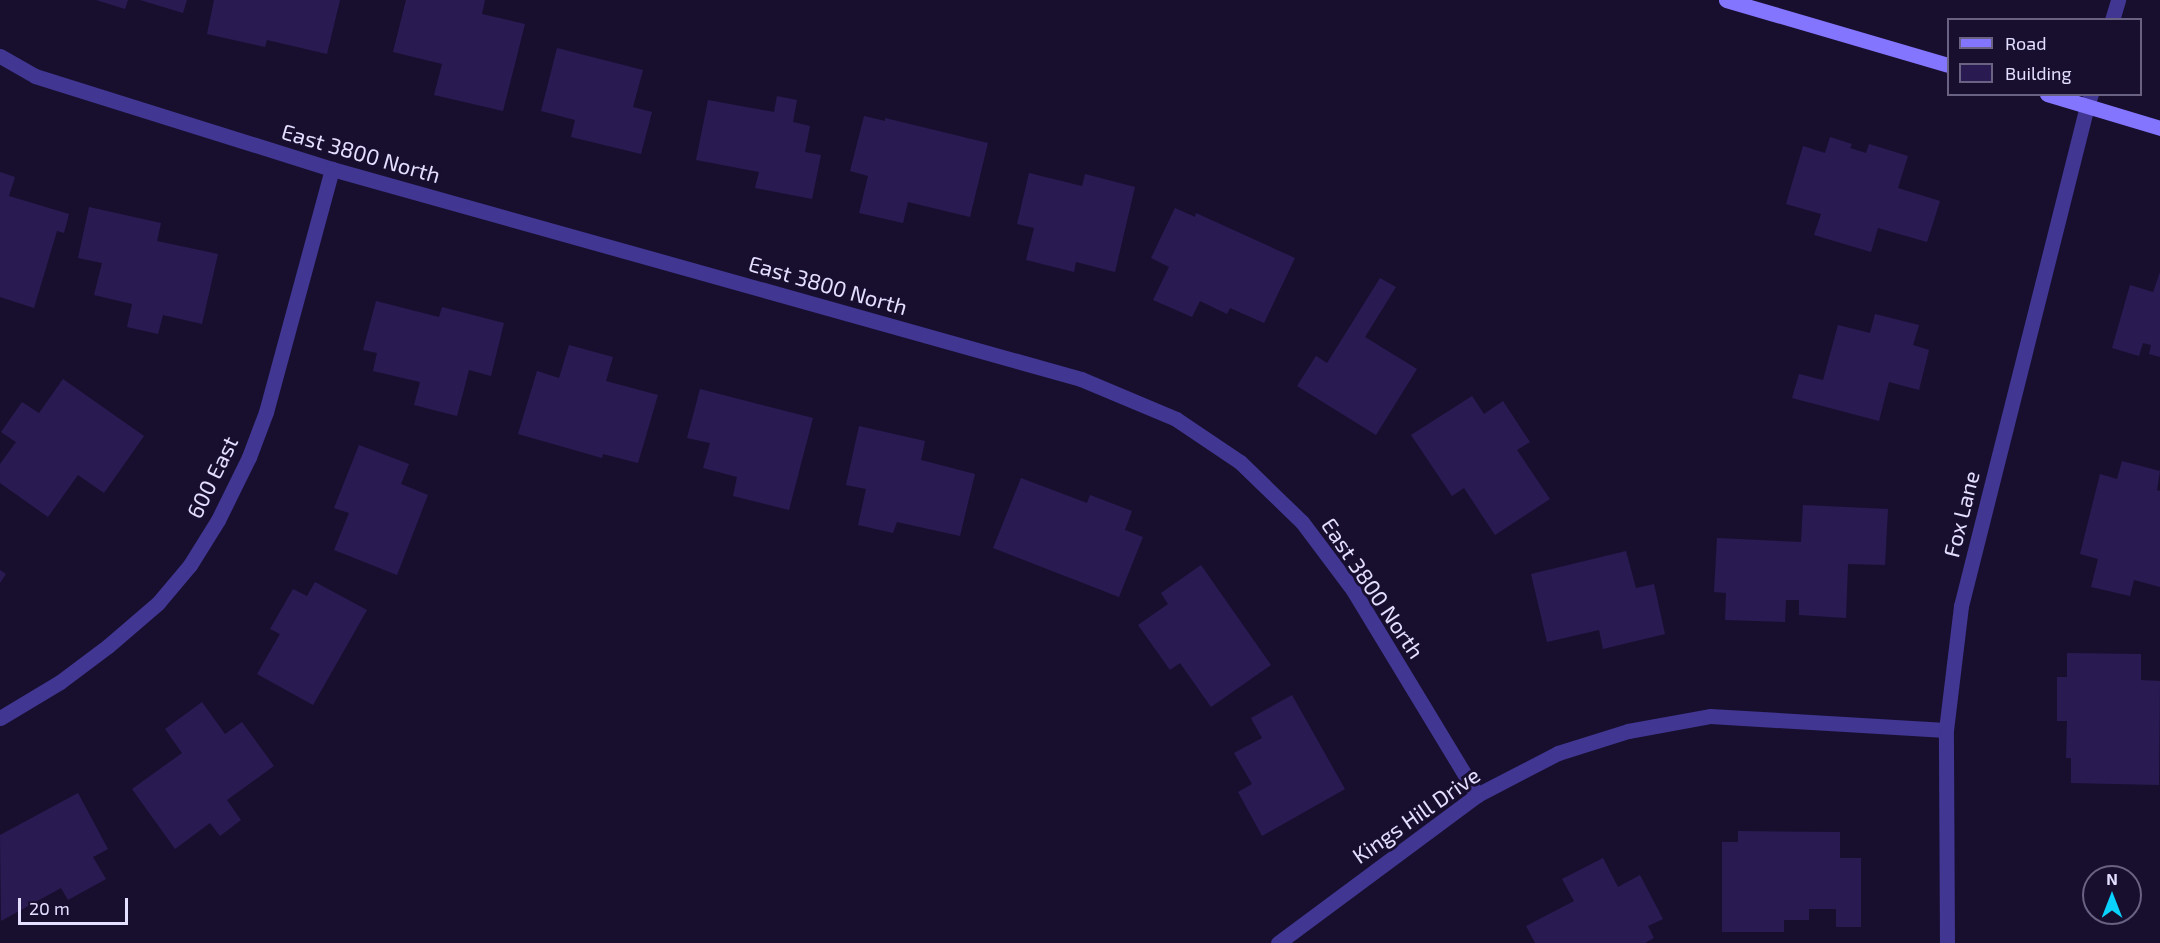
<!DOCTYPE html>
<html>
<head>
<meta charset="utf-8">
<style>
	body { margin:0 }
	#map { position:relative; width:2160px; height:943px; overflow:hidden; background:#180f2f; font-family:"Exo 2",sans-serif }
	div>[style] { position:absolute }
	.building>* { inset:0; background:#2a1a52 }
	.lane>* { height:15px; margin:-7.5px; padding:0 7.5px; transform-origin:7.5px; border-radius:7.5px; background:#413692 }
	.street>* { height:15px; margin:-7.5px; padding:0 7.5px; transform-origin:7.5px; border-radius:7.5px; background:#413692 }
	.secondary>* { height:15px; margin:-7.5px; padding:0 7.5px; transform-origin:7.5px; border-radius:7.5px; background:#8475ff }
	span { translate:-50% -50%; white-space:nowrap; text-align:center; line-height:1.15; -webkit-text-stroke:6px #180f2f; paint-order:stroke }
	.street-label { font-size:22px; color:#e4deff }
	.legend { position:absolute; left:1947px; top:18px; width:195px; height:78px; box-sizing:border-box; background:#180f2f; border:2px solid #6a6282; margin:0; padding:8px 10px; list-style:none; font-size:18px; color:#e4deff }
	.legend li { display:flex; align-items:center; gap:12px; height:30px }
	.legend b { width:30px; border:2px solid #6a6282 }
	.north { position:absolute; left:2082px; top:865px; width:60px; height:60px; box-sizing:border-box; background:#180f2f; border:2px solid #6a6282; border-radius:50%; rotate:0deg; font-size:16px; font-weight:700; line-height:24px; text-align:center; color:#e4deff }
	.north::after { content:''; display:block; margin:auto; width:21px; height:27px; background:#0ad2ff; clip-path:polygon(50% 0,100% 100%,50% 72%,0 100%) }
	.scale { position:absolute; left:18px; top:898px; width:110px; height:27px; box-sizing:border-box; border:3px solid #e4deff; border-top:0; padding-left:8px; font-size:18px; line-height:21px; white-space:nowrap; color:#e4deff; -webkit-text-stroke:4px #180f2f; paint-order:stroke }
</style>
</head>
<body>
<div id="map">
	<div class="building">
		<i style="clip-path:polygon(96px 0,128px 0,125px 9px)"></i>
		<i style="clip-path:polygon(140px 0,187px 0,183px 13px)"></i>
		<i style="clip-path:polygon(214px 0,340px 0,327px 54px,267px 40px,265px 47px,207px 34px)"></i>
		<i style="clip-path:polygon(406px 0,485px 0,482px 14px,525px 24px,503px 111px,434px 95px,442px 64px,393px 52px)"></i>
		<i style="clip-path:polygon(557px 48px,643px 70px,633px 107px,652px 112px,641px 154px,571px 137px,575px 120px,541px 111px)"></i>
		<i style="clip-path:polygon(777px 96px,797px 100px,793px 122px,810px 126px,805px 152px,821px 155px,812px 199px,755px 188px,759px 172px,696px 160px,708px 100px,774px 112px)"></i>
		<i style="clip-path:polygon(864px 116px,885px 121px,885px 118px,988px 143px,970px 217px,908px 202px,903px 223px,859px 213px,868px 176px,850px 171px)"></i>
		<i style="clip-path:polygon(1830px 137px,1852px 144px,1850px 148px,1866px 153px,1869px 144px,1908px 156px,1898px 188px,1940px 201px,1927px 242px,1878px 228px,1871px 252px,1814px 235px,1821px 214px,1786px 204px,1803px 146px,1825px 153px)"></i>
		<i style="clip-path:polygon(0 172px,15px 177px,9px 196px,69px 214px,64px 233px,57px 231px,34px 308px,0 297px)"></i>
		<i style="clip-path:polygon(1029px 173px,1082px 186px,1085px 174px,1135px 187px,1115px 272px,1076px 262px,1074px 272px,1026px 260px,1034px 228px,1017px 224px)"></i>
		<i style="clip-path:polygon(89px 207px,161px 223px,157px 241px,218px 254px,202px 324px,163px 315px,158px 334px,127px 327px,132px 304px,94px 295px,102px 263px,78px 258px)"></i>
		<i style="clip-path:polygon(1175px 208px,1195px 217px,1196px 213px,1295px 258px,1264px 323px,1230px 308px,1227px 314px,1200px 301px,1192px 317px,1153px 300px,1169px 267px,1151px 258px)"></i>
		<i style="clip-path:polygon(2160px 272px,2160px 357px,2149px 354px,2151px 345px,2143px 343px,2139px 356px,2112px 348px,2130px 285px,2153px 292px)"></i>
		<i style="clip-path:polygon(1380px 278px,1396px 287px,1365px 337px,1417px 369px,1376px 435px,1297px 386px,1316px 356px,1327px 363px)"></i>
		<i style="clip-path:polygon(376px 301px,439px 317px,442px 307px,504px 323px,491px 376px,469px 370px,457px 416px,414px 405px,420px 382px,373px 371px,377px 353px,363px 350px)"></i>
		<i style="clip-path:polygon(1875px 314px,1919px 325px,1913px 345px,1929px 350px,1919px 390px,1889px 382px,1879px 421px,1792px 398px,1799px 374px,1823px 380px,1838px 325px,1870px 333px)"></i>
		<i style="clip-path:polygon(569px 345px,613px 357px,606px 381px,658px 395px,638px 463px,603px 454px,602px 458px,518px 434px,537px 371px,559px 378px)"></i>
		<i style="clip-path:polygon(63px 379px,144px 436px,104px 493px,78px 475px,48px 517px,0 483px,0 464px,16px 442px,1px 432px,22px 402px,39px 413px)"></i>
		<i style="clip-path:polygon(700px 389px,813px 418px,789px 510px,733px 496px,737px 477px,703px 468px,710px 443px,687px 438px)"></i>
		<i style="clip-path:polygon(1472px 396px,1484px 414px,1503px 401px,1530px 442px,1517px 450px,1550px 499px,1495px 535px,1464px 488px,1452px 496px,1411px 435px)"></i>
		<i style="clip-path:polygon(859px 426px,925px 441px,921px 460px,975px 474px,960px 536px,897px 522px,893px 533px,858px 525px,866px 489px,846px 485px)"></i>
		<i style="clip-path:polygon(359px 445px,409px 464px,401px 484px,428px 495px,397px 575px,334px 550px,349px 513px,334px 508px)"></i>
		<i style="clip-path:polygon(2122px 461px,2160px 471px,2157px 490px,2160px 491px,2160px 587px,2134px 580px,2130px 596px,2091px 587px,2098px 559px,2080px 554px,2100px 474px,2117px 479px)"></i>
		<i style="clip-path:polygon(1021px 478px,1087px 503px,1090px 495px,1132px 511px,1125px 530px,1143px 537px,1119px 597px,993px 548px)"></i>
		<i style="clip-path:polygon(1803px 505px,1888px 509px,1885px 565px,1848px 564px,1846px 618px,1799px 615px,1799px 600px,1786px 600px,1785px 622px,1725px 620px,1726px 593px,1714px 592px,1717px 538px,1801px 542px)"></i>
		<i style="clip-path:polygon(1626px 551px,1636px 588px,1654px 584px,1665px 634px,1603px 649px,1599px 630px,1547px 642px,1531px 574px)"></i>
		<i style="clip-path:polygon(1201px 565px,1271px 665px,1211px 707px,1180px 663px,1170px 670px,1138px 625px,1168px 604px,1161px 593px)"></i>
		<i style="clip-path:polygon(0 570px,6px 574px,0 583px)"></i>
		<i style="clip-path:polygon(315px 582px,367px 610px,313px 705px,257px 674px,280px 634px,270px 629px,293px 589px,307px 596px)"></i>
		<i style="clip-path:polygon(2067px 653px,2141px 654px,2141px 680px,2160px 681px,2159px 785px,2071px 783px,2071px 758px,2066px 758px,2067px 721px,2057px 721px,2057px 677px,2067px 677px)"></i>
		<i style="clip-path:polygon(1292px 695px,1345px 789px,1262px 836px,1238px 792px,1252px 784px,1234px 753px,1262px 738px,1251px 718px)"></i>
		<i style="clip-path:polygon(202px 702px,225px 734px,242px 722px,274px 766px,227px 800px,241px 820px,220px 836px,210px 823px,175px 849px,132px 789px,182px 753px,165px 729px)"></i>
		<i style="clip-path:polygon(78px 793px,108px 849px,93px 857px,106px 879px,68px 900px,61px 888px,1px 921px,0 835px)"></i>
		<i style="clip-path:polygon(1738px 831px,1840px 832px,1840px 858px,1861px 858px,1861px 927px,1836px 927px,1836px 909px,1809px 909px,1809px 920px,1784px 920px,1784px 932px,1722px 932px,1722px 842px,1738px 842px)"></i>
		<i style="clip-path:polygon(1603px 858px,1618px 887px,1640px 875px,1663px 919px,1648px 926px,1654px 938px,1645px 943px,1535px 943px,1526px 926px,1574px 901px,1562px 879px)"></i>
	</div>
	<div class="lane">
		<i style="left:2112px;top:20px;width:21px;rotate:-73deg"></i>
		<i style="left:2087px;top:106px;width:13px;rotate:-72deg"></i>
	</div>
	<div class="street">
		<i style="left:0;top:56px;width:40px;rotate:29.7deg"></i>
		<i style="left:35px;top:76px;width:311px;rotate:17.4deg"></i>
		<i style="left:332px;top:169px;width:778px;rotate:15.66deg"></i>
		<i style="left:1081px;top:379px;width:103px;rotate:22.8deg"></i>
		<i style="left:1176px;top:419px;width:77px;rotate:33.9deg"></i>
		<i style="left:1240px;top:462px;width:86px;rotate:44.1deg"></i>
		<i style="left:1302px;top:522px;width:85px;rotate:53.1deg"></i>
		<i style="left:1353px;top:590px;width:240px;rotate:58.8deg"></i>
		<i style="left:0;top:718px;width:70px;rotate:-31deg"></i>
		<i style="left:60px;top:682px;width:60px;rotate:-36.9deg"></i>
		<i style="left:108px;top:646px;width:66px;rotate:-40.7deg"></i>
		<i style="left:158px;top:603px;width:50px;rotate:-49.9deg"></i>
		<i style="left:190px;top:565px;width:53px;rotate:-58.1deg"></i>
		<i style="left:218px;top:520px;width:70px;rotate:-63.8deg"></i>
		<i style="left:249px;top:457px;width:48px;rotate:-69.3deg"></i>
		<i style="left:266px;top:412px;width:252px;rotate:-74.8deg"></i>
		<i style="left:1278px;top:943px;width:248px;rotate:-36.6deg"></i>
		<i style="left:1477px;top:795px;width:91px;rotate:-27.4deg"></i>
		<i style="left:1558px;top:753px;width:73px;rotate:-17.4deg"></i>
		<i style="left:1628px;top:731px;width:83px;rotate:-10.4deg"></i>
		<i style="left:1710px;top:716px;width:236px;rotate:3.4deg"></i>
		<i style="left:1947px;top:943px;width:213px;rotate:-90.3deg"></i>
		<i style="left:1946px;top:730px;width:125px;rotate:-83.1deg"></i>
		<i style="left:1961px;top:606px;width:516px;rotate:-75.86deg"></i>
	</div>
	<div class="secondary">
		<i style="left:1726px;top:0;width:231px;rotate:16.3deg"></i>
		<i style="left:2047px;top:94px;width:118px;rotate:16.7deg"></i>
	</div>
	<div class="street-label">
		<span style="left:361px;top:153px;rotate:16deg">East 3800 North</span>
		<span style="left:828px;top:285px;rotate:16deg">East 3800 North</span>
		<span style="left:212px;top:477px;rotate:-64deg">600 East</span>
		<span style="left:1961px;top:514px;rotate:-76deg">Fox Lane</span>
		<span style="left:1373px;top:588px;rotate:56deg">East 3800 North</span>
		<span style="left:1416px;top:815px;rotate:-35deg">Kings Hill Drive</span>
	</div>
	<ul class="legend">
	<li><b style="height:8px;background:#8475ff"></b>Road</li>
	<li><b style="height:16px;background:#2a1a52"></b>Building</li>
	</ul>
	<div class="north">N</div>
	<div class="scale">20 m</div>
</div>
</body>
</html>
